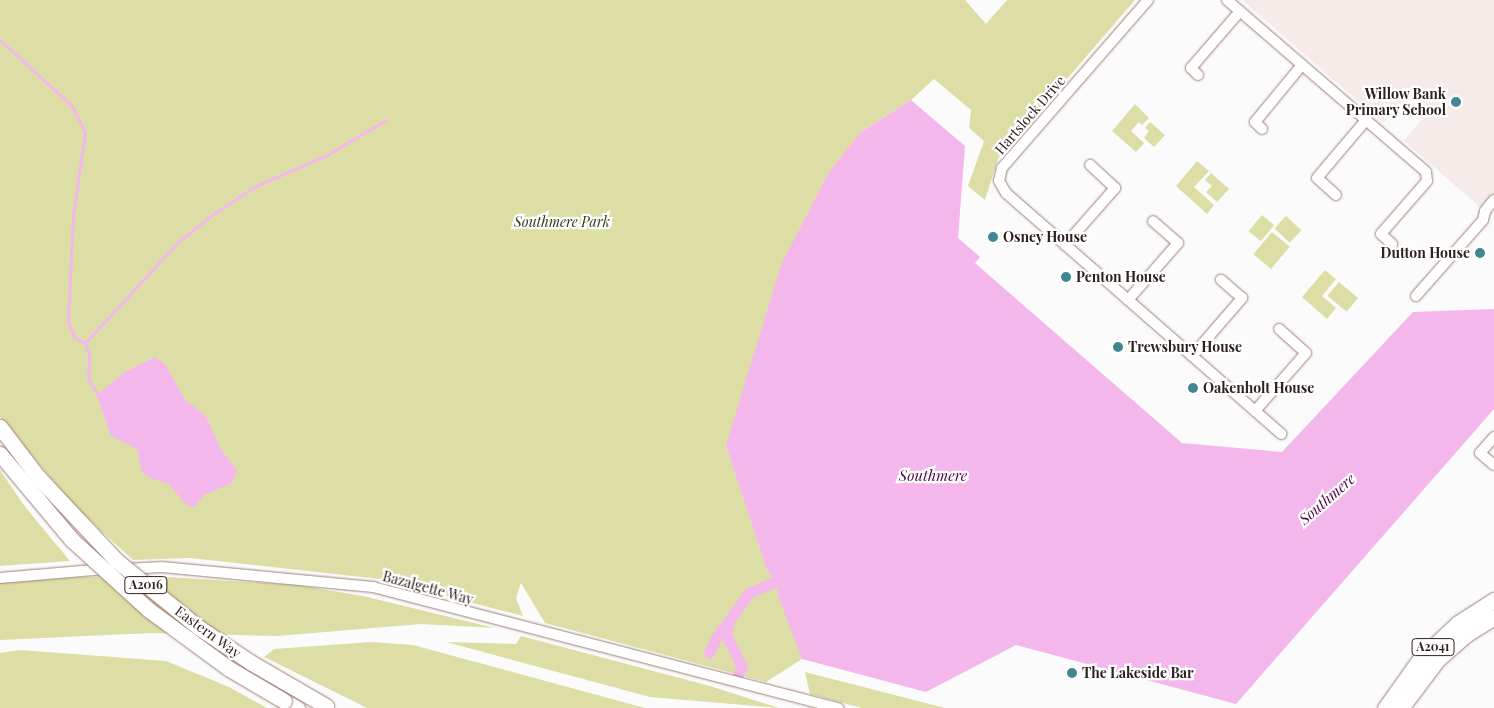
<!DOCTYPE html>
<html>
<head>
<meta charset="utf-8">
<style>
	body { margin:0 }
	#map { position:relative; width:1494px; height:708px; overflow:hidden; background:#fbfbfb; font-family:"Playfair Display",serif }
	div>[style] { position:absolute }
	.built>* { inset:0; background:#f5ecea }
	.green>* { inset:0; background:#dddea6; transform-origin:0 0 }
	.water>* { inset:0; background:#f4b7ec }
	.stream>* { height:3px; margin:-1.5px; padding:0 1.5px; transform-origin:1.5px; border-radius:1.5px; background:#f4b7ec }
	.canal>* { height:11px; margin:-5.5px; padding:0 5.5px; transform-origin:5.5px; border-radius:5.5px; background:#f4b7ec }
	.roads { filter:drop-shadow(0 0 1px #9e7f75) drop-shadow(0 0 1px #9e7f75) }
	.minor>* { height:10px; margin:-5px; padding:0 5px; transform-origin:5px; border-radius:5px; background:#fff }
	.primary>* { height:15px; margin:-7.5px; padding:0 7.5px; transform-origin:7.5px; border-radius:7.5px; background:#fff }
	.bridges { filter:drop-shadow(0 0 1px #9e7f75) drop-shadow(0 0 1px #9e7f75) }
	.primary-bridge>* { height:15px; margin:-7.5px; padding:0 7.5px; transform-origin:7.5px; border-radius:7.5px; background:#fff }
	.dots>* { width:14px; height:14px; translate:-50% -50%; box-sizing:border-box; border:2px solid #fff; border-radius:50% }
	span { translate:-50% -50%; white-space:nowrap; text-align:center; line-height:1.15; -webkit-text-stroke:4.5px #fff; paint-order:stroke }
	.shield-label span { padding:1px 4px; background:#fff; border:1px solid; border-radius:4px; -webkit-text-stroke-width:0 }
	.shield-label { font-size:12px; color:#2e221e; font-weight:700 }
	.poi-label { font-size:14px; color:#2e221e; font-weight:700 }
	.right { translate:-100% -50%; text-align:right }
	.left { translate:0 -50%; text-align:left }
	.street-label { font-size:14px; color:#2e221e }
	.park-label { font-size:14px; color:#363615; font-style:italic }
	.water-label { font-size:15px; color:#4e064a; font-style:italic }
</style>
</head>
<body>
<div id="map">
	<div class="built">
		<i style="clip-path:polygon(1242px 0,1494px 0,1494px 194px,1481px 208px,1404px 141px,1428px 111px,1408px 94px,1383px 123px)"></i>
	</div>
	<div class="green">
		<i style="clip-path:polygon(0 0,965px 0,986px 24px,1007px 0,1135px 0,998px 159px,985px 200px,968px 186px,984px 141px,969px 128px,971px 110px,934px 79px,911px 100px,861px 132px,726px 445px,802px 659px,766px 682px,545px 623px,521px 583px,516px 598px,523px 616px,380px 579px,190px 558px,133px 560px,72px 504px,0 417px)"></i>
		<i style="clip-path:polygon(1135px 104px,1149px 118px,1142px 125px,1139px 122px,1131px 131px,1144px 143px,1136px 152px,1112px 131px)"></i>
		<i style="clip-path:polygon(1150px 122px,1165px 135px,1154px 147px,1144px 138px,1149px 131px,1145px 128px)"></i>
		<i style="clip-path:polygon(1197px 161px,1209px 171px,1194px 187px,1214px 205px,1207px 214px,1176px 186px)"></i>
		<i style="clip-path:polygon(1211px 173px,1229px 189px,1217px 202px,1206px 192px,1212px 186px,1205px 180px)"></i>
		<i style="left:1262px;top:215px;width:16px;height:21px;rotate:40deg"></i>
		<i style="left:1286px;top:216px;width:21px;height:17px;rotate:43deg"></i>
		<i style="left:1272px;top:232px;width:23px;height:29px;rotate:40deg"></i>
		<i style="clip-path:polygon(1325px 270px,1336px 279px,1322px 296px,1336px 308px,1327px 319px,1302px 297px)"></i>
		<i style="left:1339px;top:282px;width:25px;height:18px;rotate:40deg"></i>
		<i style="clip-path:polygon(0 470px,26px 508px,70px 561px,0 566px)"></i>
		<i style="clip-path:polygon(152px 576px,297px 585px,363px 596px,495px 628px,421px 624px,277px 636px,151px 633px,0 640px,0 583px,77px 577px)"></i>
		<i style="clip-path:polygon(521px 636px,710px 686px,779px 708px,650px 697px,446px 642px,516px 644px)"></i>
		<i style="clip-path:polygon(371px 642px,413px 645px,645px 708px,367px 708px,264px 657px,274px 649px)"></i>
		<i style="clip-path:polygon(20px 650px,166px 661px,229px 687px,267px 708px,0 708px,0 653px)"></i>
		<i style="clip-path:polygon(805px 672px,945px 708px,862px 708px,810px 694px)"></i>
	</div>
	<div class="water">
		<i style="clip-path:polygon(911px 100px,965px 146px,958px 238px,980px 257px,975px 263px,1182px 443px,1282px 452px,1413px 312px,1494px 309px,1494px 409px,1236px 704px,1016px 645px,926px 692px,802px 659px,778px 596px,776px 581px,767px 570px,726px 445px,781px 265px,829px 172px,861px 132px)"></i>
		<i style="clip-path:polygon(155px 357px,165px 364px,185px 400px,206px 416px,220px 448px,237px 470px,232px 483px,204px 495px,194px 507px,186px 505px,169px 484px,150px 478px,142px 472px,137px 449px,111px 436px,97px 395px,125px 372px)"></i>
	</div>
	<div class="stream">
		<i style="left:0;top:40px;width:98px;rotate:42.5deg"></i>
		<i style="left:72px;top:106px;width:30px;rotate:64deg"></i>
		<i style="left:85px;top:133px;width:83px;rotate:98.3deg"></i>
		<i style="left:73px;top:215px;width:107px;rotate:92.7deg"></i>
		<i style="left:68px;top:322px;width:16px;rotate:68deg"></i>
		<i style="left:74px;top:337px;width:13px;rotate:29deg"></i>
		<i style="left:85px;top:343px;width:13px;rotate:72deg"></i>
		<i style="left:89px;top:355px;width:23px;rotate:92deg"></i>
		<i style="left:88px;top:378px;width:22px;rotate:60deg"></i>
		<i style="left:85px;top:343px;width:136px;rotate:-47.4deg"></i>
		<i style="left:177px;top:243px;width:45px;rotate:-38.7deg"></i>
		<i style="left:212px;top:215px;width:50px;rotate:-33.7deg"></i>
		<i style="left:254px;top:187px;width:77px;rotate:-23.6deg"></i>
		<i style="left:325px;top:156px;width:71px;rotate:-30.5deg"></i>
	</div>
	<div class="canal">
		<i style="left:729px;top:622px;width:13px;rotate:103deg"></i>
		<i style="left:726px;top:635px;width:35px;rotate:63deg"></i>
		<i style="left:742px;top:666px;width:9px;rotate:117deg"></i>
		<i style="left:709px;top:653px;width:17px;rotate:-65deg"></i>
		<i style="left:716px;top:638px;width:56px;rotate:-53.7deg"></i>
		<i style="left:749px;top:593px;width:30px;rotate:-24deg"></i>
	</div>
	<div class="roads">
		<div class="minor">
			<i style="left:1148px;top:0;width:223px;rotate:131deg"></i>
			<i style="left:1002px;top:168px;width:13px;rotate:103deg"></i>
			<i style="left:999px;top:181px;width:14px;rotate:60deg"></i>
			<i style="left:1006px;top:193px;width:366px;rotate:41.2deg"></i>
			<i style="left:1227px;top:0;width:263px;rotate:40.8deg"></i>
			<i style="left:1426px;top:172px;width:9px;rotate:84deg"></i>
			<i style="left:1427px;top:181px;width:70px;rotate:131deg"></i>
			<i style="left:1381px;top:234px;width:15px;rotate:42deg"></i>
			<i style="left:1198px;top:75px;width:10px;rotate:-135deg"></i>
			<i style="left:1191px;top:68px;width:75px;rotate:-49.3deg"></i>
			<i style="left:1262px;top:129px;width:10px;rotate:-135deg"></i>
			<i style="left:1255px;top:122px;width:74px;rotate:-50.5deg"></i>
			<i style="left:1336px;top:195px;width:25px;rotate:-138deg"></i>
			<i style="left:1317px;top:178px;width:76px;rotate:-49.8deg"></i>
			<i style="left:1065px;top:245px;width:76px;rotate:-48.7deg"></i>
			<i style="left:1115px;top:188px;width:34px;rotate:-137deg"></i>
			<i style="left:1416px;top:296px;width:101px;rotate:-48.6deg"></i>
			<i style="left:1483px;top:220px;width:9px;rotate:-77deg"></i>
			<i style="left:1485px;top:211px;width:14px;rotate:-51deg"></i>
			<i style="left:1128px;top:300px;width:76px;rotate:-48.7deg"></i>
			<i style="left:1178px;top:243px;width:33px;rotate:-139deg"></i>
			<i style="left:1192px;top:356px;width:77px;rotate:-49.2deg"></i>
			<i style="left:1242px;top:298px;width:28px;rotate:-139deg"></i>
			<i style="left:1255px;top:411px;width:77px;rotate:-48.7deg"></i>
			<i style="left:1306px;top:353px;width:36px;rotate:-138deg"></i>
			<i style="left:1494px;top:437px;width:21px;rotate:131deg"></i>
			<i style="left:1480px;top:453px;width:18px;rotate:41deg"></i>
			<i style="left:126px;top:569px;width:36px;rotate:-3deg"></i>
			<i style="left:162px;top:567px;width:212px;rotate:5.4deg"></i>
			<i style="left:373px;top:587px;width:481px;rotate:14.6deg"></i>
			<i style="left:0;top:578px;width:106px;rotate:-4.9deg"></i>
		</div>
		<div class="primary">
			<i style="left:284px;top:701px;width:15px;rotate:28deg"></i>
			<i style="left:1385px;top:708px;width:60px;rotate:-54.5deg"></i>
			<i style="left:1420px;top:659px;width:52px;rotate:-43.5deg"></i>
			<i style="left:1458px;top:623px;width:43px;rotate:-32.6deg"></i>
			<i style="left:1401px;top:708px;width:61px;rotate:-52.9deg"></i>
			<i style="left:1438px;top:659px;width:38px;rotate:-41deg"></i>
			<i style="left:1467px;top:634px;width:32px;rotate:-32deg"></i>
		</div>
	</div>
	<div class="bridges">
		<div class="primary-bridge">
			<i style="left:0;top:427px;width:63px;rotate:52.8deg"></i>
			<i style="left:38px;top:477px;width:115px;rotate:46.8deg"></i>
			<i style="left:117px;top:561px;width:104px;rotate:39.2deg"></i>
			<i style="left:198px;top:627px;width:63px;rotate:33.9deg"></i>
			<i style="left:250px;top:662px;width:88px;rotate:30.1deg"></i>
			<i style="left:0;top:454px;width:112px;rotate:50.1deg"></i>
			<i style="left:72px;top:540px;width:104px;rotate:42.3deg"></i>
			<i style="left:149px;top:610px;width:98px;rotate:36.3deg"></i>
			<i style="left:228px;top:668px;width:65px;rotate:30.5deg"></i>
		</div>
	</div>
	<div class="dots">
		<i style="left:1456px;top:102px;background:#418693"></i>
		<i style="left:993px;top:237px;background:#418693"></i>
		<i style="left:1480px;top:253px;background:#418693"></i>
		<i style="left:1066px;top:277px;background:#418693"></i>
		<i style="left:1118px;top:347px;background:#418693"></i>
		<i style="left:1193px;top:388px;background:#418693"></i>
		<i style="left:1072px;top:673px;background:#418693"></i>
	</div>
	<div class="shield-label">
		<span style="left:146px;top:585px">A2016</span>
		<span style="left:1433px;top:647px">A2041</span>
	</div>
	<div class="poi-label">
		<span class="right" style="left:1446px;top:102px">Willow Bank<br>Primary School</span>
		<span class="left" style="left:1003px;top:237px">Osney House</span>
		<span class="right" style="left:1470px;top:253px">Dutton House</span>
		<span class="left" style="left:1076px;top:277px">Penton House</span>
		<span class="left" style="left:1128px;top:347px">Trewsbury House</span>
		<span class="left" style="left:1203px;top:388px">Oakenholt House</span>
		<span class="left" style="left:1082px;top:673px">The Lakeside Bar</span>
	</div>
	<div class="street-label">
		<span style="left:1030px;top:115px;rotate:-49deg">Hartslock Drive</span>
		<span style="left:428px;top:588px;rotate:15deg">Bazalgette Way</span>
		<span style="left:208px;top:632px;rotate:36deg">Eastern Way</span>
	</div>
	<div class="park-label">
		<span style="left:562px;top:222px">Southmere Park</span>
	</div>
	<div class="water-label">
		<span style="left:933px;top:476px">Southmere</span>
		<span style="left:1327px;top:499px;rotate:-41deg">Southmere</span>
	</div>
</div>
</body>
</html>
